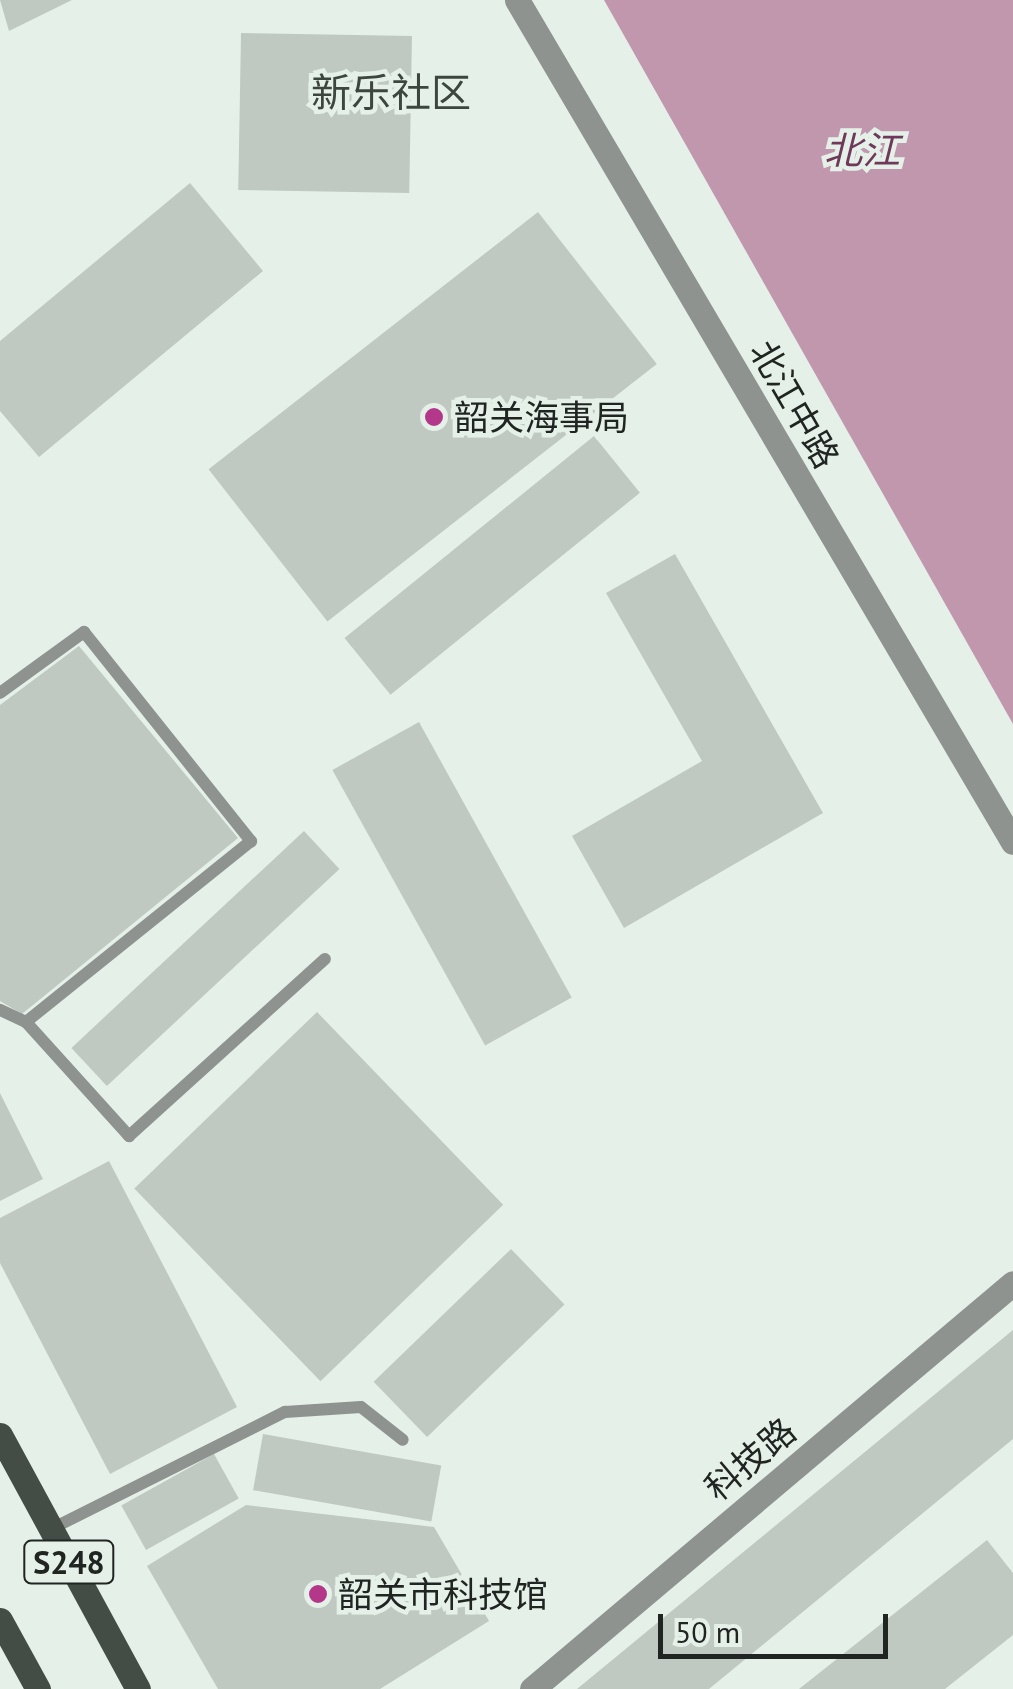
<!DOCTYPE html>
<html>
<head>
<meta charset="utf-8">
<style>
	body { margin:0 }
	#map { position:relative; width:1013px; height:1689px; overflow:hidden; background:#e5f0e8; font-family:"PT Sans","Noto Sans SC",sans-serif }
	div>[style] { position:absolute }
	.water>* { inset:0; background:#c197ae }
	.building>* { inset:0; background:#bfc9c1; transform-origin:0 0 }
	.service>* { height:12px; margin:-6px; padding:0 6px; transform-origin:6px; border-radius:6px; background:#8f9390 }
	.minor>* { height:25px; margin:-12.5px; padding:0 12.5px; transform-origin:12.5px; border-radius:12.5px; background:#8f9390 }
	.tertiary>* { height:25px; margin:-12.5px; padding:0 12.5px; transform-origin:12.5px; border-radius:12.5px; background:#8f9390 }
	.primary>* { height:25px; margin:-12.5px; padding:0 12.5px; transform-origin:12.5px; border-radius:12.5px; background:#444c46 }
	.dots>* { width:28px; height:28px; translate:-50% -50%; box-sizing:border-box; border:5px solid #e5f0e8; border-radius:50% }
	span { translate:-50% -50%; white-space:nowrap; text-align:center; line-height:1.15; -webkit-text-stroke:9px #e5f0e8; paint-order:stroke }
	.shield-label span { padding:2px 8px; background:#e5f0e8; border:2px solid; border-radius:8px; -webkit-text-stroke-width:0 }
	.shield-label { font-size:32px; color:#212522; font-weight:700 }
	.street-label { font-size:35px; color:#212522 }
	.poi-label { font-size:35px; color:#212522 }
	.left { translate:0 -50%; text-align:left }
	.water-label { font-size:38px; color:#70395a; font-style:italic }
	.quarter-label { font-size:40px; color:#3c453e }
	.scale { position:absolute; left:658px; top:1614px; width:230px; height:45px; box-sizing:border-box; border:5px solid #212522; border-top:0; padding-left:12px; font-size:30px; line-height:35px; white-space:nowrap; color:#212522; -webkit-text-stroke:8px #e5f0e8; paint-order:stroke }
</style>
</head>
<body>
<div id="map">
	<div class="water">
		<i style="clip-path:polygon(604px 0,1013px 0,1013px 724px)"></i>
	</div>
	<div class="building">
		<i style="clip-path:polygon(0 0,72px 0,9px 31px)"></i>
		<i style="left:241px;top:33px;width:171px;height:157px;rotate:1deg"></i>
		<i style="clip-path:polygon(190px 183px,263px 271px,39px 457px,0 411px,0 341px)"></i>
		<i style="left:538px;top:212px;width:193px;height:418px;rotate:52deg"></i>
		<i style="left:594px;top:436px;width:73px;height:321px;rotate:51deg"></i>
		<i style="clip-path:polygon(675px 554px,823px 813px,624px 928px,572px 836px,702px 761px,606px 593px)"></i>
		<i style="clip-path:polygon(79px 646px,238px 838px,22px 1014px,0 1001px,0 705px)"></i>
		<i style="left:419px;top:722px;width:315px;height:99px;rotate:61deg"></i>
		<i style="left:304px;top:831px;width:52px;height:318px;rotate:47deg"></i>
		<i style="left:317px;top:1012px;width:268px;height:254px;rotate:46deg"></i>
		<i style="clip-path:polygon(0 1093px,43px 1179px,0 1201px)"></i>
		<i style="clip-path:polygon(109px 1161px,237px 1407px,110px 1474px,0 1263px,0 1218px)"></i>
		<i style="left:511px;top:1249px;width:77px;height:191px;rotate:46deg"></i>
		<i style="clip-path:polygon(1013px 1330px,1013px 1439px,709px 1689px,577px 1689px)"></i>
		<i style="left:263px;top:1434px;width:181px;height:57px;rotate:10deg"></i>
		<i style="left:214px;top:1454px;width:51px;height:106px;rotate:61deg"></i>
		<i style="clip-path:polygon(246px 1505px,434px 1527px,489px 1621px,380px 1689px,218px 1689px,147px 1566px)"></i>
		<i style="clip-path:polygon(987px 1540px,1013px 1573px,1013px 1635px,945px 1689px,799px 1689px)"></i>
	</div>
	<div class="service">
		<i style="left:0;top:693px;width:104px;rotate:-36deg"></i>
		<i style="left:84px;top:632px;width:268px;rotate:51.4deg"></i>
		<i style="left:251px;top:841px;width:289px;rotate:141.2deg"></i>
		<i style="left:26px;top:1022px;width:29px;rotate:-155deg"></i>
		<i style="left:26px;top:1022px;width:154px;rotate:47.9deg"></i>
		<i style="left:129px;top:1136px;width:264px;rotate:-42.1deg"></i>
		<i style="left:51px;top:1529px;width:262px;rotate:-26.6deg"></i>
		<i style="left:285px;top:1412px;width:76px;rotate:-3.8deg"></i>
		<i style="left:361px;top:1407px;width:53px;rotate:38.2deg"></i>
	</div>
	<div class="minor">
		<i style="left:532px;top:1689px;width:629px;rotate:-40.17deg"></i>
	</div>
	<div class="tertiary">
		<i style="left:517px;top:0;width:977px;rotate:59.5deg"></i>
	</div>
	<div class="primary">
		<i style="left:0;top:1435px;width:289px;rotate:61.5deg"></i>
		<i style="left:0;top:1620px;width:79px;rotate:61.2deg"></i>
	</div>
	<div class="dots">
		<i style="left:434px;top:417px;background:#b43889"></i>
		<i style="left:318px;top:1594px;background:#b43889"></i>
	</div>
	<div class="shield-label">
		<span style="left:69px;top:1562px">S248</span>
	</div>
	<div class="street-label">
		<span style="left:795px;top:404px;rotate:60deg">北江中路</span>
		<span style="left:750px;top:1459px;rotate:-40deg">科技路</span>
	</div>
	<div class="poi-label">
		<span class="left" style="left:454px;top:417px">韶关海事局</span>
		<span class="left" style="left:338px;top:1594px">韶关市科技馆</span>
	</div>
	<div class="water-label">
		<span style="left:862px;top:150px">北江</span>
	</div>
	<div class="quarter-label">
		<span style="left:391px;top:92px">新乐社区</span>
	</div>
	<div class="scale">50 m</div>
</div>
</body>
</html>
